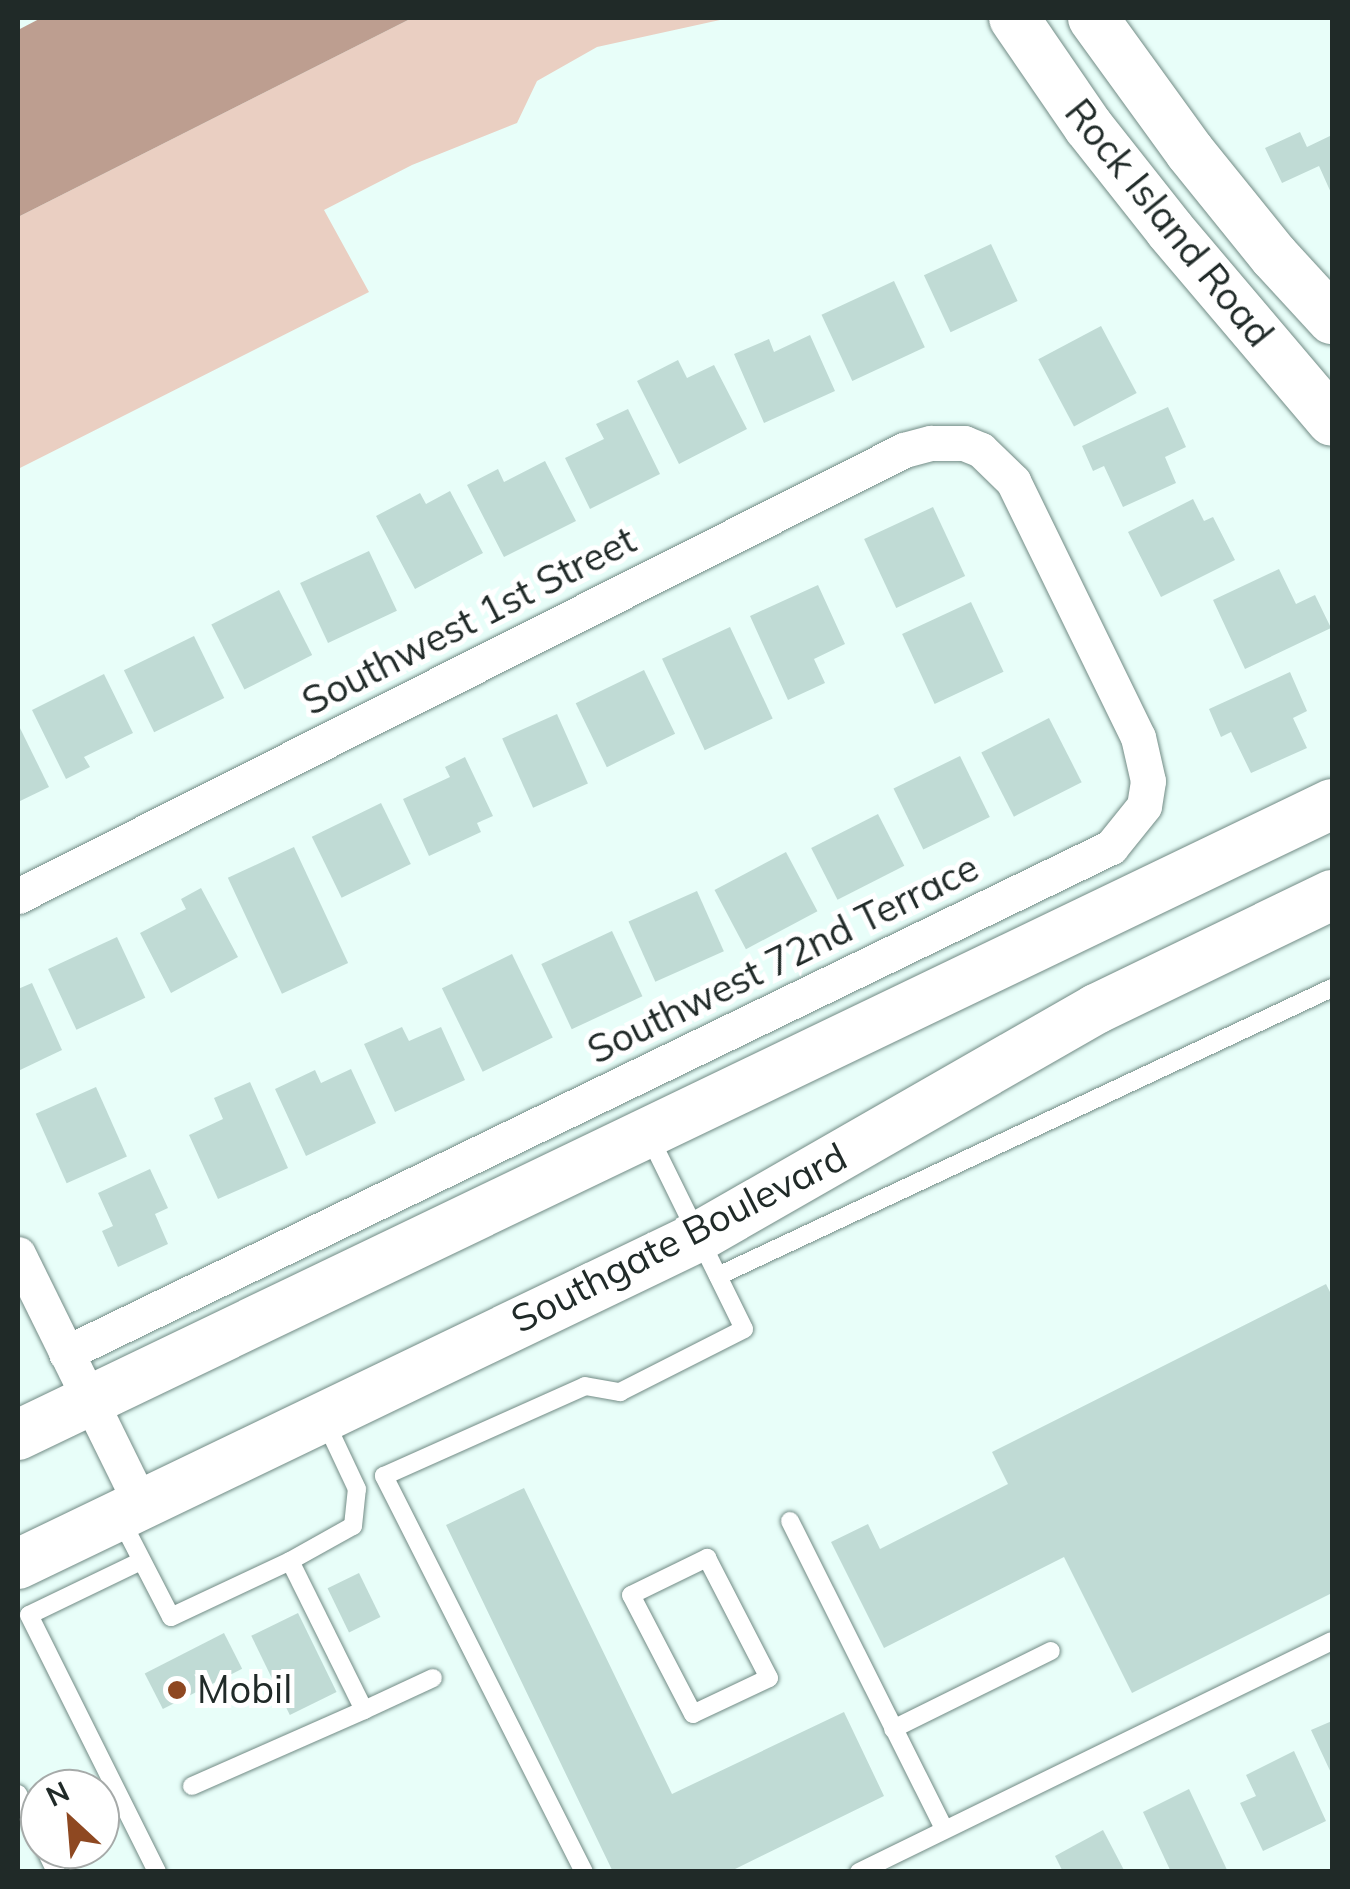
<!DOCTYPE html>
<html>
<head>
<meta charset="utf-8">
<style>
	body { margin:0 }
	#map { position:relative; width:1350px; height:1889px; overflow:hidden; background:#e8fef9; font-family:Mulish,sans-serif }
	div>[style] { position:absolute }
	.green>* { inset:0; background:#eacfc2 }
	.water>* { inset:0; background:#bd9e90 }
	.building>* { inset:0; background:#c0dbd5; transform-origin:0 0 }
	.roads { filter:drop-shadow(0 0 2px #728b85) drop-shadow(0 0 2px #728b85) }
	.lane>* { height:18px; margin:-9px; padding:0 9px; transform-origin:9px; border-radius:9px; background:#fff }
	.street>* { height:35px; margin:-17.5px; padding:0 17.5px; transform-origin:17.5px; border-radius:17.5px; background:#fff }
	.secondary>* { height:50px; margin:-25px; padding:0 25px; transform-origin:25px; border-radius:25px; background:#fff }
	.dots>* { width:28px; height:28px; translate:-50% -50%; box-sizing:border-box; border:5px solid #fff; border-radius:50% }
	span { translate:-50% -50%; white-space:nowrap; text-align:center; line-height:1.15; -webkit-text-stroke:10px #fff; paint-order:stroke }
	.street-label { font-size:38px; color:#202a28 }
	.poi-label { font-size:38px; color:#202a28 }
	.left { translate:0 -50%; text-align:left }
	.frame { position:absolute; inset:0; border:20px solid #202a28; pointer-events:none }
	.north { position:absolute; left:20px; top:1769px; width:100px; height:100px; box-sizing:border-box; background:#fff; border:2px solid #a6aaa9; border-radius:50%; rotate:334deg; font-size:28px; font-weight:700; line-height:40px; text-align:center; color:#202a28 }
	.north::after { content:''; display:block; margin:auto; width:35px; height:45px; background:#8e4821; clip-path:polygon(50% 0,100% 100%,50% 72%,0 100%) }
</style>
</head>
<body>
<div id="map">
	<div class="green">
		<i style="clip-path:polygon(412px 18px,729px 18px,597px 47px,537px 81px,517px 123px,412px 165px,324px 210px,369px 292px,18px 469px,18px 217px)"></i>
	</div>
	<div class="water">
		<i style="clip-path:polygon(41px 18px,412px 18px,18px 217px,18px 30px)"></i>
	</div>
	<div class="building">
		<i style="clip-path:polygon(1300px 132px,1307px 147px,1332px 135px,1332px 195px,1319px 166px,1282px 183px,1265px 148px)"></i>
		<i style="left:991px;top:244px;width:63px;height:74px;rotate:65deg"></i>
		<i style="left:894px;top:281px;width:73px;height:80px;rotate:65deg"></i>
		<i style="left:1101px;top:326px;width:76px;height:71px;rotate:62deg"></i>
		<i style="clip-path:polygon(810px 335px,835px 391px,764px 423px,734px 354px,769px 339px,774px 352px)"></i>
		<i style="clip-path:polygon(678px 360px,687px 378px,714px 365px,747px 429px,679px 464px,637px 381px)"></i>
		<i style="clip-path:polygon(1168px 407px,1186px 447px,1165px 457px,1176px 483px,1123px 507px,1104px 466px,1093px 471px,1082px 446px)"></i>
		<i style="clip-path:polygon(628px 409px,660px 474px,590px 509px,565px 458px,604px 439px,596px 424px)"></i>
		<i style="clip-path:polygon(545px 461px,576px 521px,504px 557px,467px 485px,498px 469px,504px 482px)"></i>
		<i style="clip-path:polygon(450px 491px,483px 553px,415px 589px,376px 516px,420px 493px,426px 504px)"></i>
		<i style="clip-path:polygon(1193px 499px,1204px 521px,1213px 517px,1235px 560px,1161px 597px,1128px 532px)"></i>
		<i style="left:933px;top:507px;width:76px;height:76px;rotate:65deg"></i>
		<i style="left:369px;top:551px;width:66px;height:76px;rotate:65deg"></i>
		<i style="clip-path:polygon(1279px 569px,1296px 604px,1315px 595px,1331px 628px,1245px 669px,1213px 600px)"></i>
		<i style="clip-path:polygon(818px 585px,845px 644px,814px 659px,825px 683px,788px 700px,750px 616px)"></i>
		<i style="left:279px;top:590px;width:73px;height:76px;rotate:63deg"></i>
		<i style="left:971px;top:602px;width:77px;height:76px;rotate:65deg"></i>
		<i style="left:730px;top:627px;width:101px;height:75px;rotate:65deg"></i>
		<i style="left:194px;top:636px;width:69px;height:78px;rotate:64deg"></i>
		<i style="left:644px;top:670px;width:71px;height:76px;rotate:64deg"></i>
		<i style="clip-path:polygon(1290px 672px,1307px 711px,1293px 718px,1307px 748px,1251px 773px,1231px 732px,1221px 737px,1209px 709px)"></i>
		<i style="clip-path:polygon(104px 674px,133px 733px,84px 757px,90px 767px,66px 779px,32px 710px)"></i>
		<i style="left:557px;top:714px;width:76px;height:60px;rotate:66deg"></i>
		<i style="left:1049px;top:718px;width:72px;height:76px;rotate:63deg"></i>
		<i style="clip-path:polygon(18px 724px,49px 787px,18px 802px)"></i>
		<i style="left:960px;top:756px;width:68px;height:74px;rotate:64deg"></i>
		<i style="clip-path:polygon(465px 757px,493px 816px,477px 823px,481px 832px,429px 856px,403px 799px,450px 777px,445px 767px)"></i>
		<i style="left:381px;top:803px;width:68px;height:77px;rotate:64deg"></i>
		<i style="left:878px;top:814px;width:58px;height:75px;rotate:63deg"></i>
		<i style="left:294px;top:847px;width:128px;height:73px;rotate:65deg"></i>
		<i style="left:786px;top:852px;width:67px;height:81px;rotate:62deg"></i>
		<i style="clip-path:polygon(201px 888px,238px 957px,171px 993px,140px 933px,186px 909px,181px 899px)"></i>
		<i style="left:697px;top:891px;width:66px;height:75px;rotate:66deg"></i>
		<i style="left:612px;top:931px;width:72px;height:78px;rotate:65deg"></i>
		<i style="left:117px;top:937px;width:67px;height:76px;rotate:65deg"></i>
		<i style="left:512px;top:954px;width:93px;height:78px;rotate:64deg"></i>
		<i style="clip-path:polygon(32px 983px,62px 1050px,18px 1071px,18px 989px)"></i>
		<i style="clip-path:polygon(402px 1027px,409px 1041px,441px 1027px,465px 1080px,395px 1112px,364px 1044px)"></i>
		<i style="clip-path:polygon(351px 1069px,376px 1123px,306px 1156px,275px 1089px,315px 1070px,321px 1083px)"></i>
		<i style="clip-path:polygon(250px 1082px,288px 1168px,218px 1199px,189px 1135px,223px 1119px,214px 1098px)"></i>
		<i style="left:96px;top:1087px;width:76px;height:66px;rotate:66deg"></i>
		<i style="clip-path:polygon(150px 1169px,168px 1208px,155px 1214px,168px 1244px,118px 1267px,102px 1231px,113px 1226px,98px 1193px)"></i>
		<i style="clip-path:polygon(1326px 1284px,1332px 1296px,1332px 1593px,1132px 1693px,1064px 1557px,884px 1648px,831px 1542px,868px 1524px,880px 1549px,1008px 1484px,992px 1452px)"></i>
		<i style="clip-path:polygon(524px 1488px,672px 1794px,844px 1712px,884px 1796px,729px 1872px,613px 1872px,446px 1525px)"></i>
		<i style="left:359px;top:1573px;width:49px;height:35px;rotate:64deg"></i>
		<i style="left:298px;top:1613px;width:88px;height:52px;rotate:64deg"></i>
		<i style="left:224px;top:1633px;width:40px;height:89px;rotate:63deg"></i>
		<i style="clip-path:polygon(1332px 1721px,1332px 1775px,1311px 1730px)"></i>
		<i style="clip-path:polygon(1294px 1751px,1326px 1821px,1263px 1851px,1240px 1803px,1256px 1796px,1246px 1775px)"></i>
		<i style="clip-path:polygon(1189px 1789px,1228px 1872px,1171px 1872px,1143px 1812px)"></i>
		<i style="clip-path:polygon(1103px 1830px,1125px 1872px,1063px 1872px,1055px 1856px)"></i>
	</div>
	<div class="roads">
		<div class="lane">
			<i style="left:718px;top:1276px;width:678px;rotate:-25.13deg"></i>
			<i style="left:121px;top:1520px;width:109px;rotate:62.7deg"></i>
			<i style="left:171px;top:1617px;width:132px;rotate:-25.2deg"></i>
			<i style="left:290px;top:1561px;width:72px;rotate:-29.1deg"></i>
			<i style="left:353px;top:1526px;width:37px;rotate:-84deg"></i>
			<i style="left:357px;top:1489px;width:75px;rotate:-115.2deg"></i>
			<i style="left:790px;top:1521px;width:344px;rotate:63.4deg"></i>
			<i style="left:707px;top:1558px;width:135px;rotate:62.7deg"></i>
			<i style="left:769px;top:1678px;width:84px;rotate:154.7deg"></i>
			<i style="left:693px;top:1714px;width:134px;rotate:-117.5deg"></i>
			<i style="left:631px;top:1595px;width:85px;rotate:-26deg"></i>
			<i style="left:141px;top:1561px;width:124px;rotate:154.3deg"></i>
			<i style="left:29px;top:1615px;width:287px;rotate:63.5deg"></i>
			<i style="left:364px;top:1710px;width:76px;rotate:-24.9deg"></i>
			<i style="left:893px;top:1729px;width:176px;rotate:-26.3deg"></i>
			<i style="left:192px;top:1786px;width:188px;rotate:-23.8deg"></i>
			<i style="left:364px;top:1710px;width:166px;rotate:-116.4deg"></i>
			<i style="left:18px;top:1794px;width:51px;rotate:64.4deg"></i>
			<i style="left:45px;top:1849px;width:25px;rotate:64deg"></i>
			<i style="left:584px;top:1872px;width:444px;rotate:-116.8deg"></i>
			<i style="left:384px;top:1476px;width:220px;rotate:-24.1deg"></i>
			<i style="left:585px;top:1386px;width:36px;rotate:10deg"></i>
			<i style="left:620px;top:1392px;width:139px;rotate:-26.9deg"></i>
			<i style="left:744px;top:1329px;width:217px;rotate:-116.2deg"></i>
			<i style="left:859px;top:1872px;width:526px;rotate:-26.03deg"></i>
		</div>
		<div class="street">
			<i style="left:18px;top:896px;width:992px;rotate:-26.72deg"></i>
			<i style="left:904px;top:450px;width:28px;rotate:-15deg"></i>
			<i style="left:931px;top:443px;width:33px"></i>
			<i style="left:964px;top:443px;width:18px;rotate:22deg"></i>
			<i style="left:981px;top:450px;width:45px;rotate:44.1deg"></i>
			<i style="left:1013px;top:481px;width:285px;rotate:64deg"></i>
			<i style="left:1138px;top:737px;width:45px;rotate:77.2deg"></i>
			<i style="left:1148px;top:781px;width:25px;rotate:99deg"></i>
			<i style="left:1144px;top:806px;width:53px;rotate:128.8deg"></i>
			<i style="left:1111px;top:847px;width:1161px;rotate:154.16deg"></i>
			<i style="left:18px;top:1254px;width:279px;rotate:63.8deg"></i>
		</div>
		<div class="secondary">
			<i style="left:1014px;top:18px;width:131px;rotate:55.6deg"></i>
			<i style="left:1088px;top:126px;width:132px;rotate:51.7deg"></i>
			<i style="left:1170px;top:230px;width:250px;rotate:49.7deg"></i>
			<i style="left:1093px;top:18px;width:165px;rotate:54.1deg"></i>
			<i style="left:1190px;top:152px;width:134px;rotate:51.1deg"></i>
			<i style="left:1274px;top:256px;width:86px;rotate:47.4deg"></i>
			<i style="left:18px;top:1435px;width:1458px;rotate:-25.65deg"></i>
			<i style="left:18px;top:1564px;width:755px;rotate:-25.68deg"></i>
			<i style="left:698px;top:1237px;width:459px;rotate:-29.8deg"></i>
			<i style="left:1096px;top:1009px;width:262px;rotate:-25.8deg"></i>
		</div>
	</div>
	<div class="dots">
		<i style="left:177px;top:1690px;background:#8e4821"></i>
	</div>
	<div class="street-label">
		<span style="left:1169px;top:223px;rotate:51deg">Rock Island Road</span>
		<span style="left:469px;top:621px;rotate:-27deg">Southwest 1st Street</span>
		<span style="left:783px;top:959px;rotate:-26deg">Southwest 72nd Terrace</span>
		<span style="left:679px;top:1238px;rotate:-27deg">Southgate Boulevard</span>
	</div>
	<div class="poi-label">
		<span class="left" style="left:197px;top:1690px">Mobil</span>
	</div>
	<div class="frame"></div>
	<div class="north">N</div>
</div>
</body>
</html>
